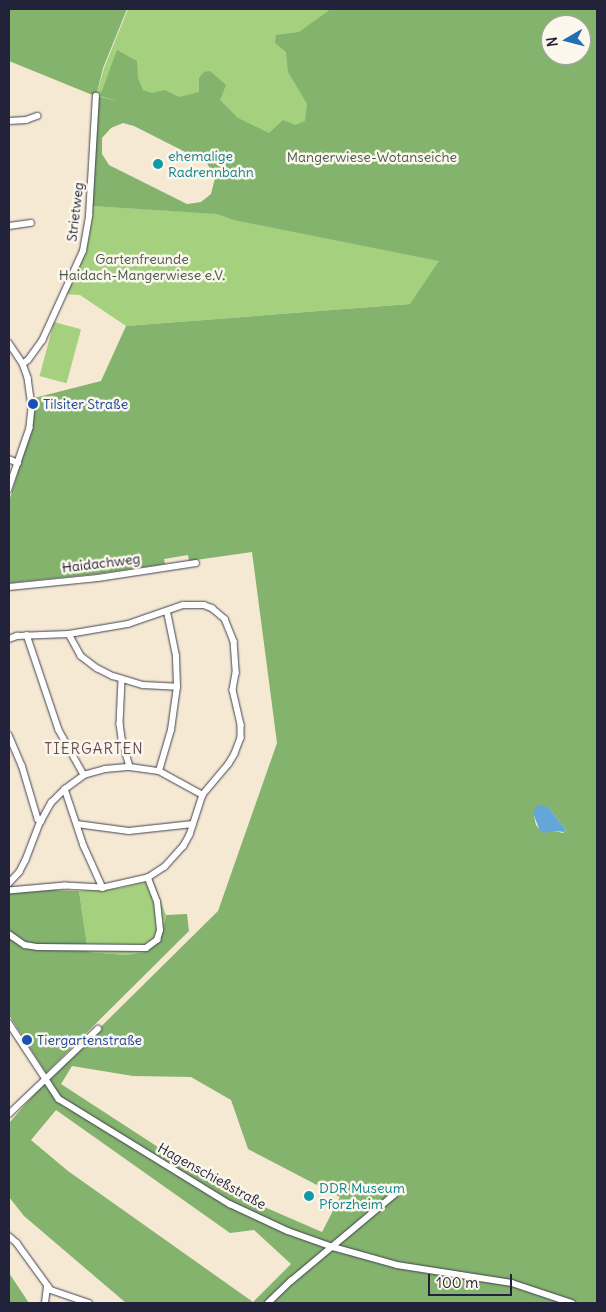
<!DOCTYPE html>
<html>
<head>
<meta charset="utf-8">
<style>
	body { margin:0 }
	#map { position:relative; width:606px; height:1312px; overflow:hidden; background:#f6e9d4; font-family:Delius,sans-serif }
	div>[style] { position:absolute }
	.green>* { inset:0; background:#a5d17e; transform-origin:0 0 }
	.forest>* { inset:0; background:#84b36d }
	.water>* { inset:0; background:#63a6d7 }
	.roads { filter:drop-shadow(0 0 1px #424052) drop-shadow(0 0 1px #424052) }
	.minor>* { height:5.5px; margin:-2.75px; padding:0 2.75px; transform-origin:2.75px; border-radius:2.75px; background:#fff }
	.dots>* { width:14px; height:14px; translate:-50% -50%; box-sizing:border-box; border:2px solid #fbf7ec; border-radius:50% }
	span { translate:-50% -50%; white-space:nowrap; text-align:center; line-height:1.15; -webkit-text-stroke:5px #fbf7ec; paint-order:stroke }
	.culture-label { font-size:14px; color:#0d838f }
	.left { translate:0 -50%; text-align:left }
	.park-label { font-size:14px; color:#49574f }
	.street-label { font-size:14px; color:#22223b }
	.transit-label { font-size:14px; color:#164399 }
	.neighbourhood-label { font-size:15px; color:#654c52; letter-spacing:1px }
	.frame { position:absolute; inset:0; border:10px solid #22223b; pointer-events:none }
	.north { position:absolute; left:541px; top:15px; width:50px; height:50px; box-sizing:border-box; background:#fbf7ec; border:1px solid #a4a2a5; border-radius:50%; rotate:262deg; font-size:14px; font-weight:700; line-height:20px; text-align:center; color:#22223b }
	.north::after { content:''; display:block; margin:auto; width:18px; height:22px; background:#1f6fb2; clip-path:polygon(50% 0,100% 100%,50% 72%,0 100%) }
	.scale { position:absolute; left:428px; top:1274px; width:84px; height:22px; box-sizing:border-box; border:2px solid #22223b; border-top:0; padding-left:6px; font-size:15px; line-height:18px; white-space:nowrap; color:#22223b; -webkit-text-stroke:4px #fbf7ec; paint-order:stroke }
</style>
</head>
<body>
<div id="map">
	<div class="green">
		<i style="clip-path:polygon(evenodd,128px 9px,597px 9px,597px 227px,410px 304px,126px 326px,80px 295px,64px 294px,81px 261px,91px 206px,192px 212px,213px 202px,223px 172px,133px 104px,96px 96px,104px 68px,128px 9px,551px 25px,581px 25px,581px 55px,551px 55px,551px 25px)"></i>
		<i style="left:54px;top:322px;width:28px;height:56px;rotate:15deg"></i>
		<i style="clip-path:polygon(153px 880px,166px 915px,162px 933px,157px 945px,144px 952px,127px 955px,88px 952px,79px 891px,121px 888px)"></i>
	</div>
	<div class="forest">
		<i style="clip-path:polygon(evenodd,9px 9px,127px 9px,103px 68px,96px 96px,118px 101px,100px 96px,117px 50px,137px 61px,138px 78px,143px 90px,152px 93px,165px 90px,179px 97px,199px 92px,199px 78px,204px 72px,210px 71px,226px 85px,220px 100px,238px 118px,269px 133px,283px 120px,295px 125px,305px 121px,307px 104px,288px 72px,286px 52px,275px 43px,276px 35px,299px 32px,331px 9px,597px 9px,597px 1303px,126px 1303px,24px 1216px,9px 1197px,9px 1123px,47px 1080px,218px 911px,277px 743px,252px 552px,189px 561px,188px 555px,164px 559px,165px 564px,97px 574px,9px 583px,9px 501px,32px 428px,34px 398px,101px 381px,126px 326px,410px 304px,439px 261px,234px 220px,217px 214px,91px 206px,95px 96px,9px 61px,9px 9px,551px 25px,581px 25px,581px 55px,551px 55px,551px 25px,9px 9px,123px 123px,134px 126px,207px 163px,215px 178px,211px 194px,201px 202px,187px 204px,109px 165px,102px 154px,102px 138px,111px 128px,123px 123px,9px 9px,548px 807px,566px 830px,563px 833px,555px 831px,542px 832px,536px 825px,534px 816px,548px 807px,9px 9px,72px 1066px,133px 1076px,191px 1077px,231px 1100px,248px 1149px,340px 1197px,322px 1232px,221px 1188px,61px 1084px,72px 1066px,9px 9px,56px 1110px,230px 1233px,254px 1230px,291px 1264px,253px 1302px,68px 1171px,31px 1140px,56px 1110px)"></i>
		<i style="clip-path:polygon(52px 890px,79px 891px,88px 952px,127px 955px,144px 952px,157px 944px,162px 933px,166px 915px,187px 914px,189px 931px,46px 1073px,9px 1015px,9px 893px)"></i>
		<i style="clip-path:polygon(9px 1273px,29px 1303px,9px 1303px)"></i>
	</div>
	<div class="water">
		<i style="clip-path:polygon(537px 805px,548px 807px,566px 830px,564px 832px,555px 831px,544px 833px,540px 831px,533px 813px)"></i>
	</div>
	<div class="roads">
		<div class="minor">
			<i style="left:9px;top:121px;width:17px;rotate:-3deg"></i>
			<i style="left:26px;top:120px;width:12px;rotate:-20deg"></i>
			<i style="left:9px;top:226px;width:22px;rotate:-8deg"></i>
			<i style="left:9px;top:343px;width:25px;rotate:56deg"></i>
			<i style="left:23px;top:364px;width:15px;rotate:70deg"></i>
			<i style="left:28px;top:378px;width:30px;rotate:82deg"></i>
			<i style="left:32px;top:408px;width:20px;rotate:96deg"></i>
			<i style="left:30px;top:428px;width:65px;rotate:109deg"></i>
			<i style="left:23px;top:364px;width:6px;rotate:-39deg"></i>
			<i style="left:28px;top:360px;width:24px;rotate:-54deg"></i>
			<i style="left:42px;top:341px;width:99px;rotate:-65.5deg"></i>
			<i style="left:83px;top:251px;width:36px;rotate:-80deg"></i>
			<i style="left:89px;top:216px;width:120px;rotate:-86.7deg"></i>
			<i style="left:9px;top:459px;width:10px;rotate:24deg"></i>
			<i style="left:9px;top:587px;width:89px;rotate:-5.8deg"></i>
			<i style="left:98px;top:578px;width:99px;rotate:-8.7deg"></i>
			<i style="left:69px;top:634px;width:25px;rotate:61deg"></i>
			<i style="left:81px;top:656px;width:20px;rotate:37deg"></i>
			<i style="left:97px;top:668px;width:18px;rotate:27deg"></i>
			<i style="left:113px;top:676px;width:31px;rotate:17deg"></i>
			<i style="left:143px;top:685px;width:34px;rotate:3deg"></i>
			<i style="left:27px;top:635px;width:100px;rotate:71.4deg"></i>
			<i style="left:59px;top:730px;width:51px;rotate:60.9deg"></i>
			<i style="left:9px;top:639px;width:9px;rotate:-21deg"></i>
			<i style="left:17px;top:636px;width:52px;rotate:-2.2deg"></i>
			<i style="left:69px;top:634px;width:60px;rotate:-9.6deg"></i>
			<i style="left:128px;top:624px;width:58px;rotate:-19.1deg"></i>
			<i style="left:183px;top:605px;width:21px"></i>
			<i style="left:204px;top:605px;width:9px;rotate:21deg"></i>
			<i style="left:212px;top:608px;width:17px;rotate:40deg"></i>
			<i style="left:225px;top:619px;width:24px;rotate:68deg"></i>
			<i style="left:234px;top:641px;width:32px;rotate:86deg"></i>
			<i style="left:236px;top:673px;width:17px;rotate:100deg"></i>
			<i style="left:233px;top:690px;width:36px;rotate:77deg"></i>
			<i style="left:241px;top:725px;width:13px;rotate:90deg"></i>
			<i style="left:241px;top:738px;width:17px;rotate:111deg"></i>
			<i style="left:235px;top:754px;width:12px;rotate:121deg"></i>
			<i style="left:229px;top:764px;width:40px;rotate:130deg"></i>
			<i style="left:203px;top:795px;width:42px;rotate:108deg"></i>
			<i style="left:190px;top:835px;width:13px;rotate:119deg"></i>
			<i style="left:184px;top:846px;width:28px;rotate:132deg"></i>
			<i style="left:165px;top:867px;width:20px;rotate:147deg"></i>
			<i style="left:148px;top:878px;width:46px;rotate:167.5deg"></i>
			<i style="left:103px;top:888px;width:38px;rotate:-177deg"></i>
			<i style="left:65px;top:886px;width:56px;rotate:174.9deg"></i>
			<i style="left:122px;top:680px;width:44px;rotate:92.6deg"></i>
			<i style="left:120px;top:724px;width:15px;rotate:82deg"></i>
			<i style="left:122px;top:739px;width:29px;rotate:74deg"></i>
			<i style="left:9px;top:735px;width:33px;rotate:67deg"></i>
			<i style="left:22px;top:765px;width:56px;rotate:73.5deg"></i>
			<i style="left:38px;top:819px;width:4px;rotate:34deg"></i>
			<i style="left:41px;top:821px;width:42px;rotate:111deg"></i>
			<i style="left:26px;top:860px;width:13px;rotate:117deg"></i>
			<i style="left:20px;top:872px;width:16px;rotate:133deg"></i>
			<i style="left:159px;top:771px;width:43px;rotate:-73.7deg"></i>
			<i style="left:171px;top:730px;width:43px;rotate:-82.1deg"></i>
			<i style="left:177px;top:687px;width:31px;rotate:-92deg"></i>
			<i style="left:176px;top:656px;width:45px;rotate:-101.6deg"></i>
			<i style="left:65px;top:789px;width:60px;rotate:71.6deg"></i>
			<i style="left:84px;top:846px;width:46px;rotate:65.7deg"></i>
			<i style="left:41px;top:821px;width:21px;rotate:-61deg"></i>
			<i style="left:51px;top:803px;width:20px;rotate:-45deg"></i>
			<i style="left:65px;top:789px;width:24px;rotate:-36deg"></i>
			<i style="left:84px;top:775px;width:22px;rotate:-16deg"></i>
			<i style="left:105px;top:769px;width:25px;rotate:-5deg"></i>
			<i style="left:130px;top:767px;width:29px;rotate:8deg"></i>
			<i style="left:159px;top:771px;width:50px;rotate:28.6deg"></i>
			<i style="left:77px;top:824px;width:52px;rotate:7.7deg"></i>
			<i style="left:129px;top:831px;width:64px;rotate:-6.2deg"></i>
			<i style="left:9px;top:934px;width:19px;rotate:35deg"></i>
			<i style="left:25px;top:945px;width:13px;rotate:9deg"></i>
			<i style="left:38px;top:947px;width:108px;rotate:0.5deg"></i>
			<i style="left:146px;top:948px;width:14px;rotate:-36deg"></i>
			<i style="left:157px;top:940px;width:10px;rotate:-73deg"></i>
			<i style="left:160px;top:930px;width:28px;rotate:-96deg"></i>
			<i style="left:157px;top:902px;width:26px;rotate:-111deg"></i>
			<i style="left:9px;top:1023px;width:91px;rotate:56.7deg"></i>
			<i style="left:59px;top:1099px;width:201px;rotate:31.6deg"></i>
			<i style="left:230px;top:1204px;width:64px;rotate:25deg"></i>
			<i style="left:288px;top:1231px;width:48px;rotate:19.6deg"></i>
			<i style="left:333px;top:1247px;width:66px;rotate:15.7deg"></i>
			<i style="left:397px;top:1265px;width:116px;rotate:8.9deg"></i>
			<i style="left:512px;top:1283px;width:63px;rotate:18.4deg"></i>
			<i style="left:9px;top:1114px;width:123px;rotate:-43.7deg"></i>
			<i style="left:9px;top:1236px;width:11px;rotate:41deg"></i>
			<i style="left:17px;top:1243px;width:58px;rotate:54.1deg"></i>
			<i style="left:51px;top:1290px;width:40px;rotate:18.9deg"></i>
			<i style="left:45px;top:1303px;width:17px;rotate:-83deg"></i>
			<i style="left:268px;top:1303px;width:32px;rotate:-44deg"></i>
			<i style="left:291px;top:1281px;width:136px;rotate:-39.9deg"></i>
		</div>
	</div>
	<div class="dots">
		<i style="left:158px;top:164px;background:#0f9aa8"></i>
		<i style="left:33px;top:404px;background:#1a4fb4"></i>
		<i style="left:27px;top:1040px;background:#1a4fb4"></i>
		<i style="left:309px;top:1196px;background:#0f9aa8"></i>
	</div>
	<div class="culture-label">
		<span class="left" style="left:168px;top:164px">ehemalige<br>Radrennbahn</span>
		<span class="left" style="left:319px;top:1196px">DDR Museum<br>Pforzheim</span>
	</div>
	<div class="park-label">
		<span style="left:372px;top:157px">Mangerwiese-Wotanseiche</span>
		<span style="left:142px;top:267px">Gartenfreunde<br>Haidach-Mangerwiese e.V.</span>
	</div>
	<div class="street-label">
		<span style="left:75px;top:212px;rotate:-83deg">Strietweg</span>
		<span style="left:101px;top:563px;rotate:-7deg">Haidachweg</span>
		<span style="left:212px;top:1176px;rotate:29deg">Hagenschießstraße</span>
	</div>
	<div class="transit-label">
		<span class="left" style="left:43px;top:404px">Tilsiter Straße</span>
		<span class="left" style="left:37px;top:1040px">Tiergartenstraße</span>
	</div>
	<div class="neighbourhood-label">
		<span style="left:94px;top:749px">TIERGARTEN</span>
	</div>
	<div class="frame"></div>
	<div class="north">N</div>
	<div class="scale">100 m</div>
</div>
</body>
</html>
